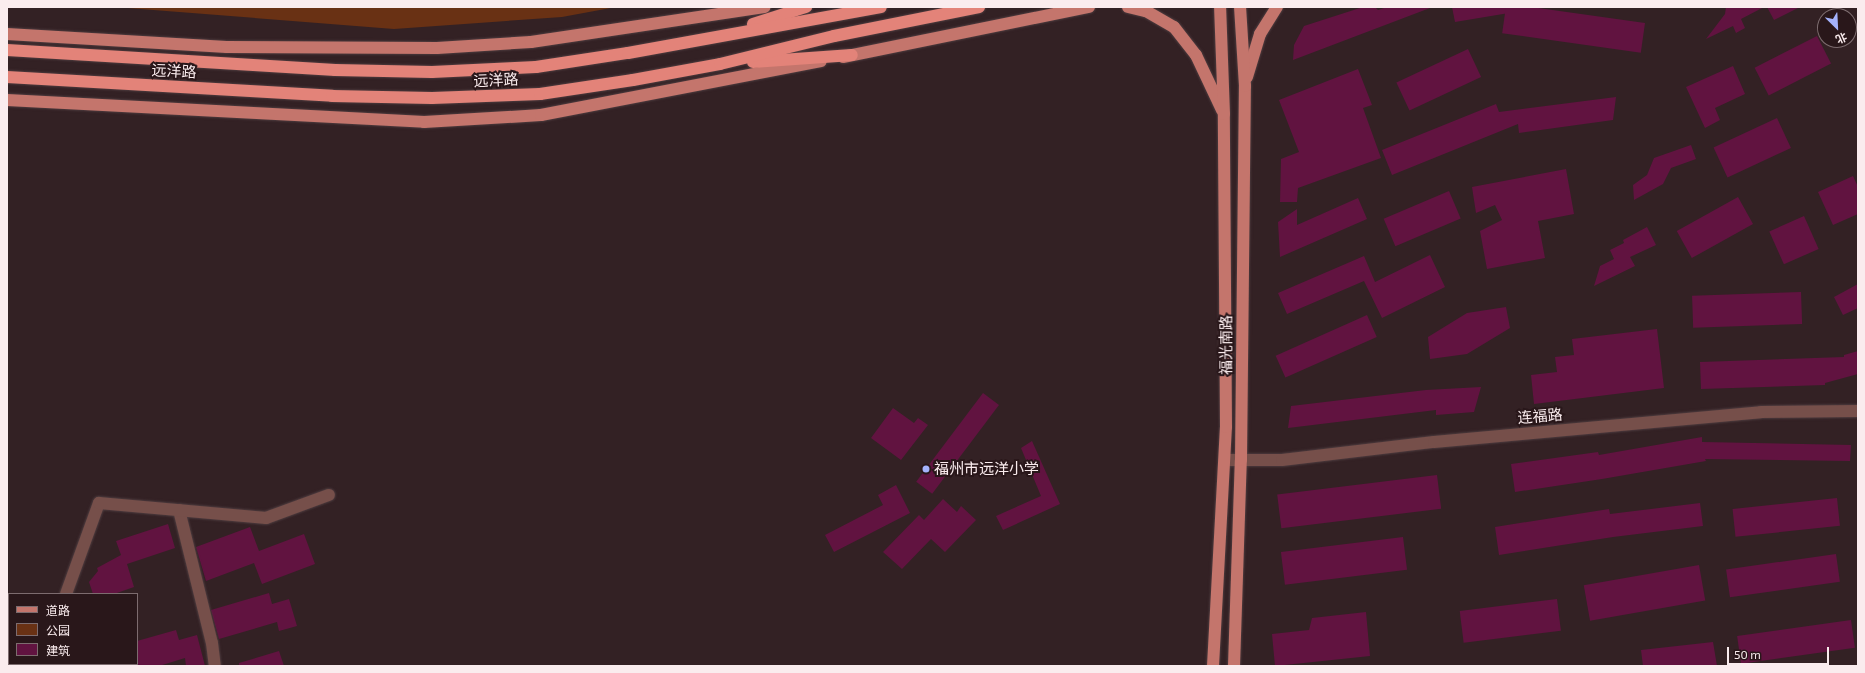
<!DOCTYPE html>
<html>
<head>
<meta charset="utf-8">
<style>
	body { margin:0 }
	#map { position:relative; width:1865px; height:673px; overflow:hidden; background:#332124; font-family:"Exo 2","Noto Sans SC",sans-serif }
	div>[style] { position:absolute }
	.green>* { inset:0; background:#693114 }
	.building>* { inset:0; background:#611340; transform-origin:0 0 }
	.roads { filter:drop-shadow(0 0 1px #4f3d40) drop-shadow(0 0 1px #4f3d40) }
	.minor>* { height:12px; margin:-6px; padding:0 6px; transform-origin:6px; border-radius:6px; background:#764f4a }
	.major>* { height:12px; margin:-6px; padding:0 6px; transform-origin:6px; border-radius:6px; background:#c4756c }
	.highway>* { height:12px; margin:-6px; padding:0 6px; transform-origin:6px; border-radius:6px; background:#e38379 }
	.dots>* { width:11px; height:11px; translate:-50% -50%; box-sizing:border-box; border:2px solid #29171a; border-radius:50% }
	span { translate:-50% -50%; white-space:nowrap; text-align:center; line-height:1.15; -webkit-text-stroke:4px #29171a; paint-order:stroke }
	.street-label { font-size:15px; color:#faecee }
	.poi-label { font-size:15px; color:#faecee }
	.left { translate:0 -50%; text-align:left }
	.frame { position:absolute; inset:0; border:8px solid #faecee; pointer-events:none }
	.legend { position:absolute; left:8px; top:593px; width:130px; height:72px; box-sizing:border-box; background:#29171a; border:1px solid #7d6c6f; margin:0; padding:5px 7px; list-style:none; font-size:12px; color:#faecee }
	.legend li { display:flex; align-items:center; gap:8px; height:20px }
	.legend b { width:20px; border:1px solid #7d6c6f }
	.north { position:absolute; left:1817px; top:8px; width:40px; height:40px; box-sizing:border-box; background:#29171a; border:1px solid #7d6c6f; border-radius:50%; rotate:156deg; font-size:11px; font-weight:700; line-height:16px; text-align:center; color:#faecee }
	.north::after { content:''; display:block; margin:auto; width:14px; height:18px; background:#a4b2fc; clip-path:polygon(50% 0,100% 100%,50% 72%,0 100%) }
	.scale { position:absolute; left:1727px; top:647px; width:102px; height:18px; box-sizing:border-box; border:2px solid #faecee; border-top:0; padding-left:5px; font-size:12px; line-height:14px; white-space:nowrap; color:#faecee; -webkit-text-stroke:3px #29171a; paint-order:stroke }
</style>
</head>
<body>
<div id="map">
	<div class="green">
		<i style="clip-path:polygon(115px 7px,616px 7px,562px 17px,394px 29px)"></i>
	</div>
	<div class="building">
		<i style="clip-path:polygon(1363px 7px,1375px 7px,1378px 10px,1387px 7px,1430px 8px,1293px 60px,1294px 45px,1304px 26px)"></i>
		<i style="clip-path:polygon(1452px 7px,1508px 7px,1509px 13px,1455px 22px)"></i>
		<i style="clip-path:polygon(1726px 7px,1764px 7px,1741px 19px,1745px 28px,1736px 33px,1733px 26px,1706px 39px,1725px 14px)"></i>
		<i style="clip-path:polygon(1767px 7px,1800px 7px,1774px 20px)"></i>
		<i style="left:1645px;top:23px;width:30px;height:140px;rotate:98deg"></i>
		<i style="left:1817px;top:36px;width:31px;height:70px;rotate:63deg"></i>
		<i style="left:1468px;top:49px;width:31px;height:79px;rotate:65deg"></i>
		<i style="clip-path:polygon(1733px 66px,1745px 94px,1715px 108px,1720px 120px,1705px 128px,1686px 87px)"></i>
		<i style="clip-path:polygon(1358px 69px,1372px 105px,1363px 108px,1381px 158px,1298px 188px,1297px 202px,1280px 202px,1281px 159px,1299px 152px,1279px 100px)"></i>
		<i style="clip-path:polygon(1616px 97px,1613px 120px,1519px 133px,1518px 124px,1392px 175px,1382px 150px,1496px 104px,1499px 112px)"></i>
		<i style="left:1777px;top:118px;width:33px;height:70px;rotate:65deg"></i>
		<i style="clip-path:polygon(1691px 145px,1696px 159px,1671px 168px,1663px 184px,1634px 200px,1633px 185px,1647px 175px,1654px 158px)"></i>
		<i style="clip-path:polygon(1566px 169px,1574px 214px,1538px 221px,1545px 258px,1487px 269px,1480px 231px,1502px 220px,1495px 205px,1476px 213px,1472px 187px)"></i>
		<i style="clip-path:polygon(1853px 176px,1858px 187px,1858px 214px,1833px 225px,1818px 192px)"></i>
		<i style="left:1449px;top:191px;width:30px;height:71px;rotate:67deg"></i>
		<i style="left:1738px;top:197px;width:31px;height:70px;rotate:61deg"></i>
		<i style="clip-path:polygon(1358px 198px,1367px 219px,1280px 257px,1278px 222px,1297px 209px,1297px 225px)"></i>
		<i style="left:1804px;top:216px;width:36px;height:38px;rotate:66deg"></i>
		<i style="clip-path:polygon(1647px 227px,1656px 245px,1630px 257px,1635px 266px,1594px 286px,1600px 266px,1614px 259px,1610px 250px,1624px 243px,1623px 240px)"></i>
		<i style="clip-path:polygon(1430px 255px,1445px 287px,1382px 318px,1364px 281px,1287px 314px,1278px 293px,1364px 256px,1375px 282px)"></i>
		<i style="clip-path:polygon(1858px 284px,1858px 308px,1843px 315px,1834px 297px)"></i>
		<i style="left:1801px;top:292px;width:32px;height:109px;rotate:88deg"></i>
		<i style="clip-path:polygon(1506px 307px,1510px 328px,1467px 354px,1430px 359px,1428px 337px,1467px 313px)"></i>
		<i style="left:1367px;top:315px;width:24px;height:100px;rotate:66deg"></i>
		<i style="clip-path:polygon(1657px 329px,1664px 388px,1534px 404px,1531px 375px,1557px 372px,1555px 357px,1574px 355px,1572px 339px)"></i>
		<i style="clip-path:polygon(1858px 351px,1858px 374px,1825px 383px,1825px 385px,1701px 389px,1700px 362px,1844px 357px,1844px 355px)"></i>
		<i style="clip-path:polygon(1481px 387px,1474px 412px,1436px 415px,1436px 410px,1288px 428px,1291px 406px,1426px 390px)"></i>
		<i style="left:983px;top:393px;width:20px;height:111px;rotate:37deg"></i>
		<i style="clip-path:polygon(893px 408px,914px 423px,918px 418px,928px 425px,901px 460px,871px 438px)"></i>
		<i style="clip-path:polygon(1702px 437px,1702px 442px,1851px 445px,1850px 461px,1705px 459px,1706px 461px,1602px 479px,1515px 492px,1511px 464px,1598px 452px,1599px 455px)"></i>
		<i style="clip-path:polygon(1032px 441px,1060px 504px,1003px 530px,996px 516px,1041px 496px,1021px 448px)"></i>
		<i style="left:1437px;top:475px;width:34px;height:161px;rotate:83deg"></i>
		<i style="clip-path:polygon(896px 485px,910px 513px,834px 552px,825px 535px,883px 505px,878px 495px)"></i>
		<i style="left:1837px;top:498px;width:28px;height:105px;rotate:84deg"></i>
		<i style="clip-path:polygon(943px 499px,957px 512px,961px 506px,976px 520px,945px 552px,931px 539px,902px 569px,883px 552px,919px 515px,924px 520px)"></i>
		<i style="clip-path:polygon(1700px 503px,1703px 526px,1613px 537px,1499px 555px,1495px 527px,1609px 509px,1610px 514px)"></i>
		<i style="clip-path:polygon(168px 524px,175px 548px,127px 564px,134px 587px,114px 594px,93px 594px,89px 582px,98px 571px,97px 568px,121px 555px,116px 541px)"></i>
		<i style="clip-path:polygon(250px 527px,259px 551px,304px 534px,315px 564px,262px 584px,254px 563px,206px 581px,196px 547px)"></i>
		<i style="left:1403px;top:537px;width:33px;height:123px;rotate:83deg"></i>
		<i style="left:1836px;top:554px;width:28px;height:111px;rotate:82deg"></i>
		<i style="left:1699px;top:565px;width:36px;height:117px;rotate:80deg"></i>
		<i style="clip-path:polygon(269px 593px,272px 604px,289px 599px,297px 626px,279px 631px,277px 622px,219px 639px,211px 610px)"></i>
		<i style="left:1557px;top:599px;width:32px;height:98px;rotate:83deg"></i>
		<i style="clip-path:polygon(1366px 612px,1370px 656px,1275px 666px,1272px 634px,1309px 630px,1312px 618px)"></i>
		<i style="left:1851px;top:620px;width:28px;height:115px;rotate:82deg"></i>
		<i style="clip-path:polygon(176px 630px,179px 640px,197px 635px,205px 666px,186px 666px,185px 658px,159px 666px,137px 666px,137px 641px)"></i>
		<i style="clip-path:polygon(1713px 642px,1717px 666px,1643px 666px,1641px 650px)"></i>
		<i style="clip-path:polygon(279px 651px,284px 666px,239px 666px,239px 663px)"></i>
	</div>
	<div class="roads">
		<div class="minor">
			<i style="left:1225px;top:460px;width:57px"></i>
			<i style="left:1282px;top:460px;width:153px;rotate:-6.8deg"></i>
			<i style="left:1434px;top:442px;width:328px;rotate:-5.2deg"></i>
			<i style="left:1761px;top:412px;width:97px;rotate:-0.6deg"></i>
			<i style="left:179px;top:510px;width:137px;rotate:76.1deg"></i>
			<i style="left:212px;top:643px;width:23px;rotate:83deg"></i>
			<i style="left:66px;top:594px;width:97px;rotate:-70.1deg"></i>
			<i style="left:99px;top:503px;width:168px;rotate:5.1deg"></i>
			<i style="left:266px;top:518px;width:67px;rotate:-20.1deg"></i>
			<i style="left:40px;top:666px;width:2px;rotate:-90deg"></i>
		</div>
		<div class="major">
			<i style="left:1128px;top:7px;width:18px;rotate:13deg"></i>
			<i style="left:1146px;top:11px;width:32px;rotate:30deg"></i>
			<i style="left:1174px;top:27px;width:36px;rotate:52deg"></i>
			<i style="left:1196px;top:55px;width:61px;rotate:64.7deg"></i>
			<i style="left:7px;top:34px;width:220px;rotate:3.4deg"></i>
			<i style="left:227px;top:47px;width:210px;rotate:0.3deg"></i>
			<i style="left:437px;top:48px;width:94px;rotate:-3.7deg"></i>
			<i style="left:531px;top:42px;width:236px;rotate:-8.5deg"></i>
			<i style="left:843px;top:57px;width:251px;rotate:-11.5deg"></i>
			<i style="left:1247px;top:77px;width:45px;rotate:-73.2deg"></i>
			<i style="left:1260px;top:34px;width:32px;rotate:-58deg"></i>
			<i style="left:7px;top:100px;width:418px;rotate:3deg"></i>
			<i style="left:424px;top:122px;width:117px;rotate:-3.4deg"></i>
			<i style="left:541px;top:115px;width:285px;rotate:-10.9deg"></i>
			<i style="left:1213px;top:666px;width:239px;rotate:-86.9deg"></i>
			<i style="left:1226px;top:427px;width:313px;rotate:-90.4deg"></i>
			<i style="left:1224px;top:114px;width:107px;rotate:-92.1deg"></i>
			<i style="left:1234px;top:666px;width:206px;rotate:-88.1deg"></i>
			<i style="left:1241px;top:460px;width:374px;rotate:-89.4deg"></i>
			<i style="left:1245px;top:86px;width:79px;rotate:-93.6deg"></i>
		</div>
		<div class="highway">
			<i style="left:753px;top:24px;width:56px;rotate:-17.8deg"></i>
			<i style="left:7px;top:50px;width:329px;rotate:3.5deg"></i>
			<i style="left:335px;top:70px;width:97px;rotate:1.2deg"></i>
			<i style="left:432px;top:72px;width:104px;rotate:-2.8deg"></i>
			<i style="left:536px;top:67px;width:93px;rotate:-8.7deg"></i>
			<i style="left:628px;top:53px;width:257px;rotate:-10.3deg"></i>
			<i style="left:753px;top:62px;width:99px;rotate:-4deg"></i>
			<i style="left:7px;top:77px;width:326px;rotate:3.3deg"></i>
			<i style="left:332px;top:96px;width:100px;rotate:1.1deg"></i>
			<i style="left:432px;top:98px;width:108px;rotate:-2.1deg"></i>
			<i style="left:540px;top:94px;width:94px;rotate:-8.6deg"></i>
			<i style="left:633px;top:80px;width:88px;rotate:-10.4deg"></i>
			<i style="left:720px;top:64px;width:117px;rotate:-13.8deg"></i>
			<i style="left:834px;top:36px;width:148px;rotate:-11.3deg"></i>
		</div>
	</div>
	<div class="dots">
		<i style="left:926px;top:469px;background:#a4b2fc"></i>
	</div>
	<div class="street-label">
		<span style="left:174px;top:71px;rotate:3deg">远洋路</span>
		<span style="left:496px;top:80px;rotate:-3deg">远洋路</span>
		<span style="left:1226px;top:345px;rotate:-90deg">福光南路</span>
		<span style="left:1540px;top:416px;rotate:-5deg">连福路</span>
	</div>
	<div class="poi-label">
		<span class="left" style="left:934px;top:469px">福州市远洋小学</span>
	</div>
	<div class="frame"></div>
	<ul class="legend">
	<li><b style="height:5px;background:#c4756c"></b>道路</li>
	<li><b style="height:11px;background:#693114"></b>公园</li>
	<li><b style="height:11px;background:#611340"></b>建筑</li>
	</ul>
	<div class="north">北</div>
	<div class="scale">50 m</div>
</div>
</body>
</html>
